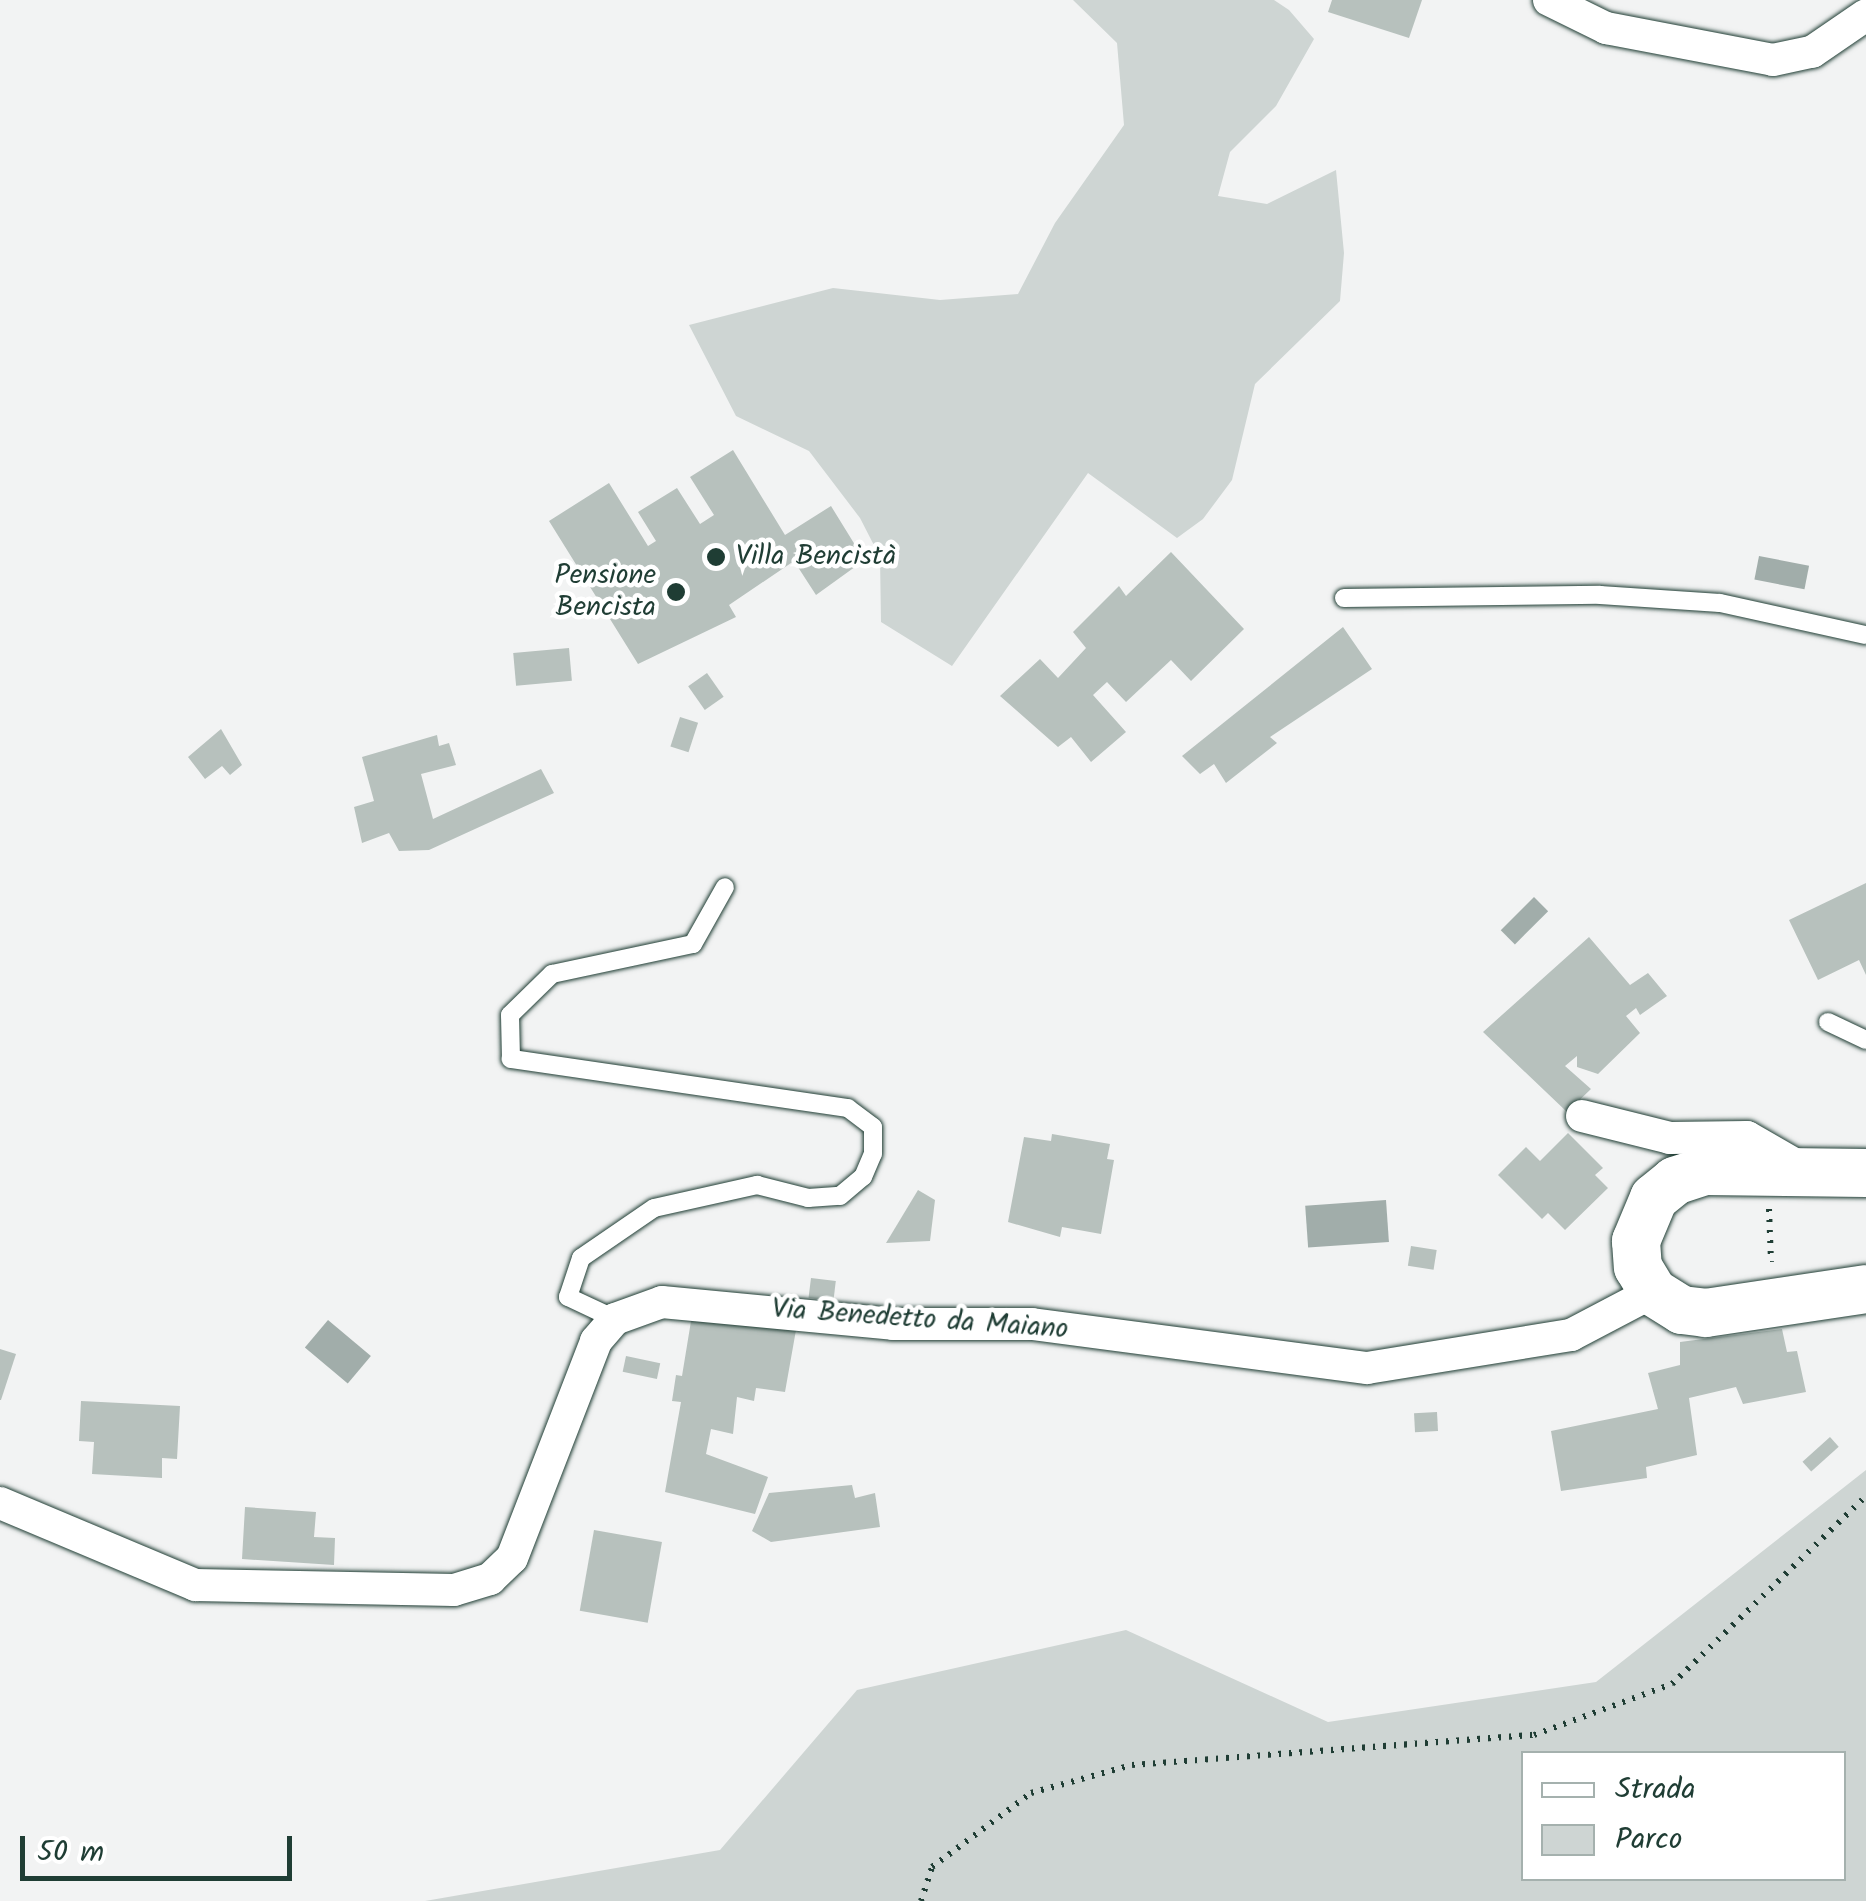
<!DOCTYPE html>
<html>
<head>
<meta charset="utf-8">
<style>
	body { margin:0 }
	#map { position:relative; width:1866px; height:1901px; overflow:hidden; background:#f2f3f3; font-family:Kalam,sans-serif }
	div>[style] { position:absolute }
	.green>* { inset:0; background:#ced5d3 }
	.water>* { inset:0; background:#a1adaa; transform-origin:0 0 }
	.building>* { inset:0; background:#b7c1bd; transform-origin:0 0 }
	.path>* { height:6px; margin-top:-3px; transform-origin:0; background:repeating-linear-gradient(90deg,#1f3d34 0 2.5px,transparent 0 10.5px) }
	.roads { filter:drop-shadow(0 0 2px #1f3d34) drop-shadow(0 0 2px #1f3d34) }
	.lane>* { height:18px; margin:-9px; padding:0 9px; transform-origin:9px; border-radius:9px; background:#fff }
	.street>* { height:32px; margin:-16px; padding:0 16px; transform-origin:16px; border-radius:16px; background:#fff }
	.secondary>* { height:48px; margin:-24px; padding:0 24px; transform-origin:24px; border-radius:24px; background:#fff }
	.dots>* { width:28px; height:28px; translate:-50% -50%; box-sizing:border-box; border:5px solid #fff; border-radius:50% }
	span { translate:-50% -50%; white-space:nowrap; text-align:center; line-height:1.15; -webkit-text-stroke:9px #fff; paint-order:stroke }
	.poi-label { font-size:28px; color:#1f3d34 }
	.left { translate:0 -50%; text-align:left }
	.right { translate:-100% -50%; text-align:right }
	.street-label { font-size:28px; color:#1f3d34 }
	.legend { position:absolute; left:1521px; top:1751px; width:325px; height:130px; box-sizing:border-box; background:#fff; border:2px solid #a5b1ae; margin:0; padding:12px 18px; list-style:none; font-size:30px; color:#1f3d34 }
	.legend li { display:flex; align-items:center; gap:20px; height:50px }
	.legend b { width:50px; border:2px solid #a5b1ae }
	.scale { position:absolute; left:20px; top:1836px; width:272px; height:45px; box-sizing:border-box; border:5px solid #1f3d34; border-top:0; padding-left:12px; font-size:30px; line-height:35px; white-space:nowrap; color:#1f3d34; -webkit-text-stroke:8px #fff; paint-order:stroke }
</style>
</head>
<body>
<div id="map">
	<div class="green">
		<i style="clip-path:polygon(1073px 0,1274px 0,1289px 10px,1314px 39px,1276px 106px,1230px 152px,1218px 196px,1267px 204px,1336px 170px,1344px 253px,1340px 301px,1255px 384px,1232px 480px,1203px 519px,1177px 538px,1088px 473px,952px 666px,881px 622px,880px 557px,860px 518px,809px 451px,736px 416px,689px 325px,833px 288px,940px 300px,1018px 294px,1055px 223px,1124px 125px,1117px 43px)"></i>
		<i style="clip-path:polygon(evenodd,1866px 1470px,1866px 1901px,425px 1901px,720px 1850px,857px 1690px,1126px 1630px,1328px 1722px,1596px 1682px,1866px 1470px,1524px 1754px,1844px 1754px,1844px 1878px,1524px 1878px,1524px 1754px)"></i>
	</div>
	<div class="water">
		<i style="left:1759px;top:556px;width:51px;height:24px;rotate:11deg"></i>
		<i style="left:1534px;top:897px;width:20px;height:47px;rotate:45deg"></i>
		<i style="left:1386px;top:1200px;width:42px;height:81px;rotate:86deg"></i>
		<i style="left:328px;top:1320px;width:56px;height:36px;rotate:40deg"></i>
	</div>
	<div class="building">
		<i style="clip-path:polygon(1332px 0,1422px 0,1409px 38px,1328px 12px)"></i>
		<i style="clip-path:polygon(733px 450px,785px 535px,831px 506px,860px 553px,859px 564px,816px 595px,794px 561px,729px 605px,736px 617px,638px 664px,549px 521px,609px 483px,648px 546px,656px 541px,638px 512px,677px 488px,700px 524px,714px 515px,690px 477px)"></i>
		<i style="clip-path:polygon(1171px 552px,1244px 629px,1191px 681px,1171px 660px,1126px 702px,1107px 682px,1093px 695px,1126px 732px,1091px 762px,1071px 737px,1058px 747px,1000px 696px,1040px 659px,1058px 678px,1086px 648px,1073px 632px,1119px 586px,1126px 596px)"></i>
		<i style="clip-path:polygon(1343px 627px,1372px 669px,1270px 737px,1277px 743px,1226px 783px,1214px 764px,1200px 774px,1182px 756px)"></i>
		<i style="left:569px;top:648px;width:33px;height:56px;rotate:85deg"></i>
		<i style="left:707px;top:673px;width:29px;height:23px;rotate:55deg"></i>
		<i style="left:680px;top:717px;width:19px;height:31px;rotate:18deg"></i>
		<i style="clip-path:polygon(221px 729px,242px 765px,230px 775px,222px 766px,205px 779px,188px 757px)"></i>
		<i style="clip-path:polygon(437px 735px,439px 746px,449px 743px,456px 765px,421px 774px,433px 819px,541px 769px,554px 793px,429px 850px,399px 851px,389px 833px,362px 843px,354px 807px,374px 801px,362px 757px)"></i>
		<i style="clip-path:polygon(1866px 883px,1866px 975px,1859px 960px,1818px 980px,1789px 920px)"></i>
		<i style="clip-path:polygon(1589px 937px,1630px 985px,1648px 973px,1667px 996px,1640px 1015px,1636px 1008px,1626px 1016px,1640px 1033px,1598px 1074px,1577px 1067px,1577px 1056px,1565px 1066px,1591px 1089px,1567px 1112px,1483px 1032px)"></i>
		<i style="clip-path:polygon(1568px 1133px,1603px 1168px,1595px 1175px,1608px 1188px,1565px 1230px,1548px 1213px,1542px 1219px,1498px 1175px,1526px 1147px,1540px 1161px)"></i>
		<i style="clip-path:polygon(1052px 1134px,1110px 1144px,1107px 1159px,1114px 1160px,1101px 1234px,1062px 1227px,1060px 1237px,1008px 1222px,1024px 1137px,1051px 1141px)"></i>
		<i style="clip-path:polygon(918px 1190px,935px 1200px,930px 1241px,886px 1243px)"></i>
		<i style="left:1411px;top:1246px;width:26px;height:20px;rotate:9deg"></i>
		<i style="left:811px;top:1278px;width:25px;height:20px;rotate:7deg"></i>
		<i style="clip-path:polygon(692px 1315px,796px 1330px,785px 1392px,756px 1388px,754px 1401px,737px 1397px,733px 1434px,711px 1429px,706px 1454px,768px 1477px,755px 1514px,665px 1492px,681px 1402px,672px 1401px,676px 1375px,682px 1376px)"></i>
		<i style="clip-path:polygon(1782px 1329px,1787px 1352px,1797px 1351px,1806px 1392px,1743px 1404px,1736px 1387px,1689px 1398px,1697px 1455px,1646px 1467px,1647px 1478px,1561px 1491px,1551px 1431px,1658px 1409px,1648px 1373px,1680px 1365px,1680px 1342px)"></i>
		<i style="clip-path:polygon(0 1349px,16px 1354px,1px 1400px,0 1400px)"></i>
		<i style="left:626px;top:1356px;width:35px;height:16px;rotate:12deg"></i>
		<i style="clip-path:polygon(81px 1401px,180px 1406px,177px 1459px,162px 1458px,162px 1478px,92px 1474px,94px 1442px,79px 1441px)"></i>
		<i style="left:1437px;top:1412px;width:19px;height:23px;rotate:87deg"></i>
		<i style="left:1830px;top:1437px;width:13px;height:37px;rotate:48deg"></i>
		<i style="clip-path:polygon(852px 1485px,855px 1498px,875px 1493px,880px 1527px,771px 1542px,752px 1531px,769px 1493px)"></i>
		<i style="clip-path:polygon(245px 1507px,316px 1512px,314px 1537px,335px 1538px,334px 1565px,242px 1559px)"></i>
		<i style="left:594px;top:1530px;width:69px;height:82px;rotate:10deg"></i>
	</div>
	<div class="path">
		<i style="left:1769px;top:1209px;width:53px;rotate:87.8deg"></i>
		<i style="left:921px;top:1901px;width:36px;rotate:-72deg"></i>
		<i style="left:932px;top:1867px;width:124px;rotate:-36.8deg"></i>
		<i style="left:1031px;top:1793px;width:105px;rotate:-15.5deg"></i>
		<i style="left:1132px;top:1765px;width:403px;rotate:-4.3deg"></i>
		<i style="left:1534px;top:1735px;width:147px;rotate:-20.3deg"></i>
		<i style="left:1672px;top:1684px;width:270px;rotate:-44.1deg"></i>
	</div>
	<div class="roads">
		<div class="lane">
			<i style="left:1344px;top:598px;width:256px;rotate:-0.7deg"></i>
			<i style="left:1600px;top:595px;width:120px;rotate:3.8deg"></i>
			<i style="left:1720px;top:603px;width:149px;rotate:12.4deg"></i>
			<i style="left:1828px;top:1022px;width:42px;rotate:25.3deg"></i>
			<i style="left:615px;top:1319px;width:52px;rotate:-154.9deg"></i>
			<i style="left:568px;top:1297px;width:41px;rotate:-71.6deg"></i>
			<i style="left:581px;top:1258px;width:88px;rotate:-34.4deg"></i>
			<i style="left:654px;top:1208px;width:106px;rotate:-12.6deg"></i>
			<i style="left:757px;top:1185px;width:53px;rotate:14.3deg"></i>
			<i style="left:808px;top:1198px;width:32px;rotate:-4deg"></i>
			<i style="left:840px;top:1196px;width:30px;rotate:-40deg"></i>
			<i style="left:863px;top:1177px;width:25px;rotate:-67deg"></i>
			<i style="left:873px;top:1154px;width:27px;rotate:-90deg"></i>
			<i style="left:873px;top:1127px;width:31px;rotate:-143deg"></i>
			<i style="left:848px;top:1108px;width:341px;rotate:-171.7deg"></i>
			<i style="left:511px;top:1059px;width:44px;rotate:-91.3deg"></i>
			<i style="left:510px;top:1015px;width:59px;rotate:-44.3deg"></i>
			<i style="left:552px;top:974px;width:144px;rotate:-12deg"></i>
			<i style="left:693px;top:944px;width:65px;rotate:-60.7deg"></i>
		</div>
		<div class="street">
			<i style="left:1549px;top:0;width:64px;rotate:26.2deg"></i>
			<i style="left:1606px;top:28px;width:170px;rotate:10.8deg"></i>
			<i style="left:1773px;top:60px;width:40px;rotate:-12deg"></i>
			<i style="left:1812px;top:52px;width:65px;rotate:-34.4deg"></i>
			<i style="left:1582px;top:1116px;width:91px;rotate:14deg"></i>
			<i style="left:1670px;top:1138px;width:77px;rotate:-0.7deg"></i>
			<i style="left:1747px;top:1137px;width:70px;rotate:29.8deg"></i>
			<i style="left:0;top:1503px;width:212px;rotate:22.8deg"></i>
			<i style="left:195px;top:1585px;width:259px;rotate:1.1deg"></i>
			<i style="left:454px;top:1590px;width:38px;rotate:-17deg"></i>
			<i style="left:490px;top:1579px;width:30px;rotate:-44deg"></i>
			<i style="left:512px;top:1558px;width:233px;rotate:-68.8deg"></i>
			<i style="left:596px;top:1341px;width:29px;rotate:-49deg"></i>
			<i style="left:615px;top:1319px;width:50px;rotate:-19.9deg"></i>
			<i style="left:662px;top:1302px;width:232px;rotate:5.4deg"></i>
			<i style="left:893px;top:1324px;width:139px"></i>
			<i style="left:1032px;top:1324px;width:338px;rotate:7.5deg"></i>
			<i style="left:1367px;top:1368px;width:207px;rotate:-9.2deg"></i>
			<i style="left:1571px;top:1335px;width:93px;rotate:-27.7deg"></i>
		</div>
		<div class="secondary">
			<i style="left:1866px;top:1173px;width:161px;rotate:-179.3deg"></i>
			<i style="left:1705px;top:1171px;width:32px;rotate:162deg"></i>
			<i style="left:1675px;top:1181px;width:27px;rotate:141deg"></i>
			<i style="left:1654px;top:1198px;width:47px;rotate:112.7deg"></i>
			<i style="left:1636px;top:1241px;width:26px;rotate:86deg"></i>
			<i style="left:1638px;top:1267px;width:29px;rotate:59deg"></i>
			<i style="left:1653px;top:1292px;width:34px;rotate:32deg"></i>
			<i style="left:1682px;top:1310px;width:24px;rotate:7deg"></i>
			<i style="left:1706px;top:1313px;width:162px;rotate:-8.5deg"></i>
		</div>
	</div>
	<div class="dots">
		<i style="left:716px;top:557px;background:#1f3d34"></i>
		<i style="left:676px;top:592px;background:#1f3d34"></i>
	</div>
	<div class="poi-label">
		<span class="left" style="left:736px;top:557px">Villa Bencistà</span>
		<span class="right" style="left:656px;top:592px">Pensione<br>Bencista</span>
	</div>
	<div class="street-label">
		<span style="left:920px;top:1320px;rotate:4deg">Via Benedetto da Maiano</span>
	</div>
	<ul class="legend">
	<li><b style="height:12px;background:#fff"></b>Strada</li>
	<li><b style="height:28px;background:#ced5d3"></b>Parco</li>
	</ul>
	<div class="scale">50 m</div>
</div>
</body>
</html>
